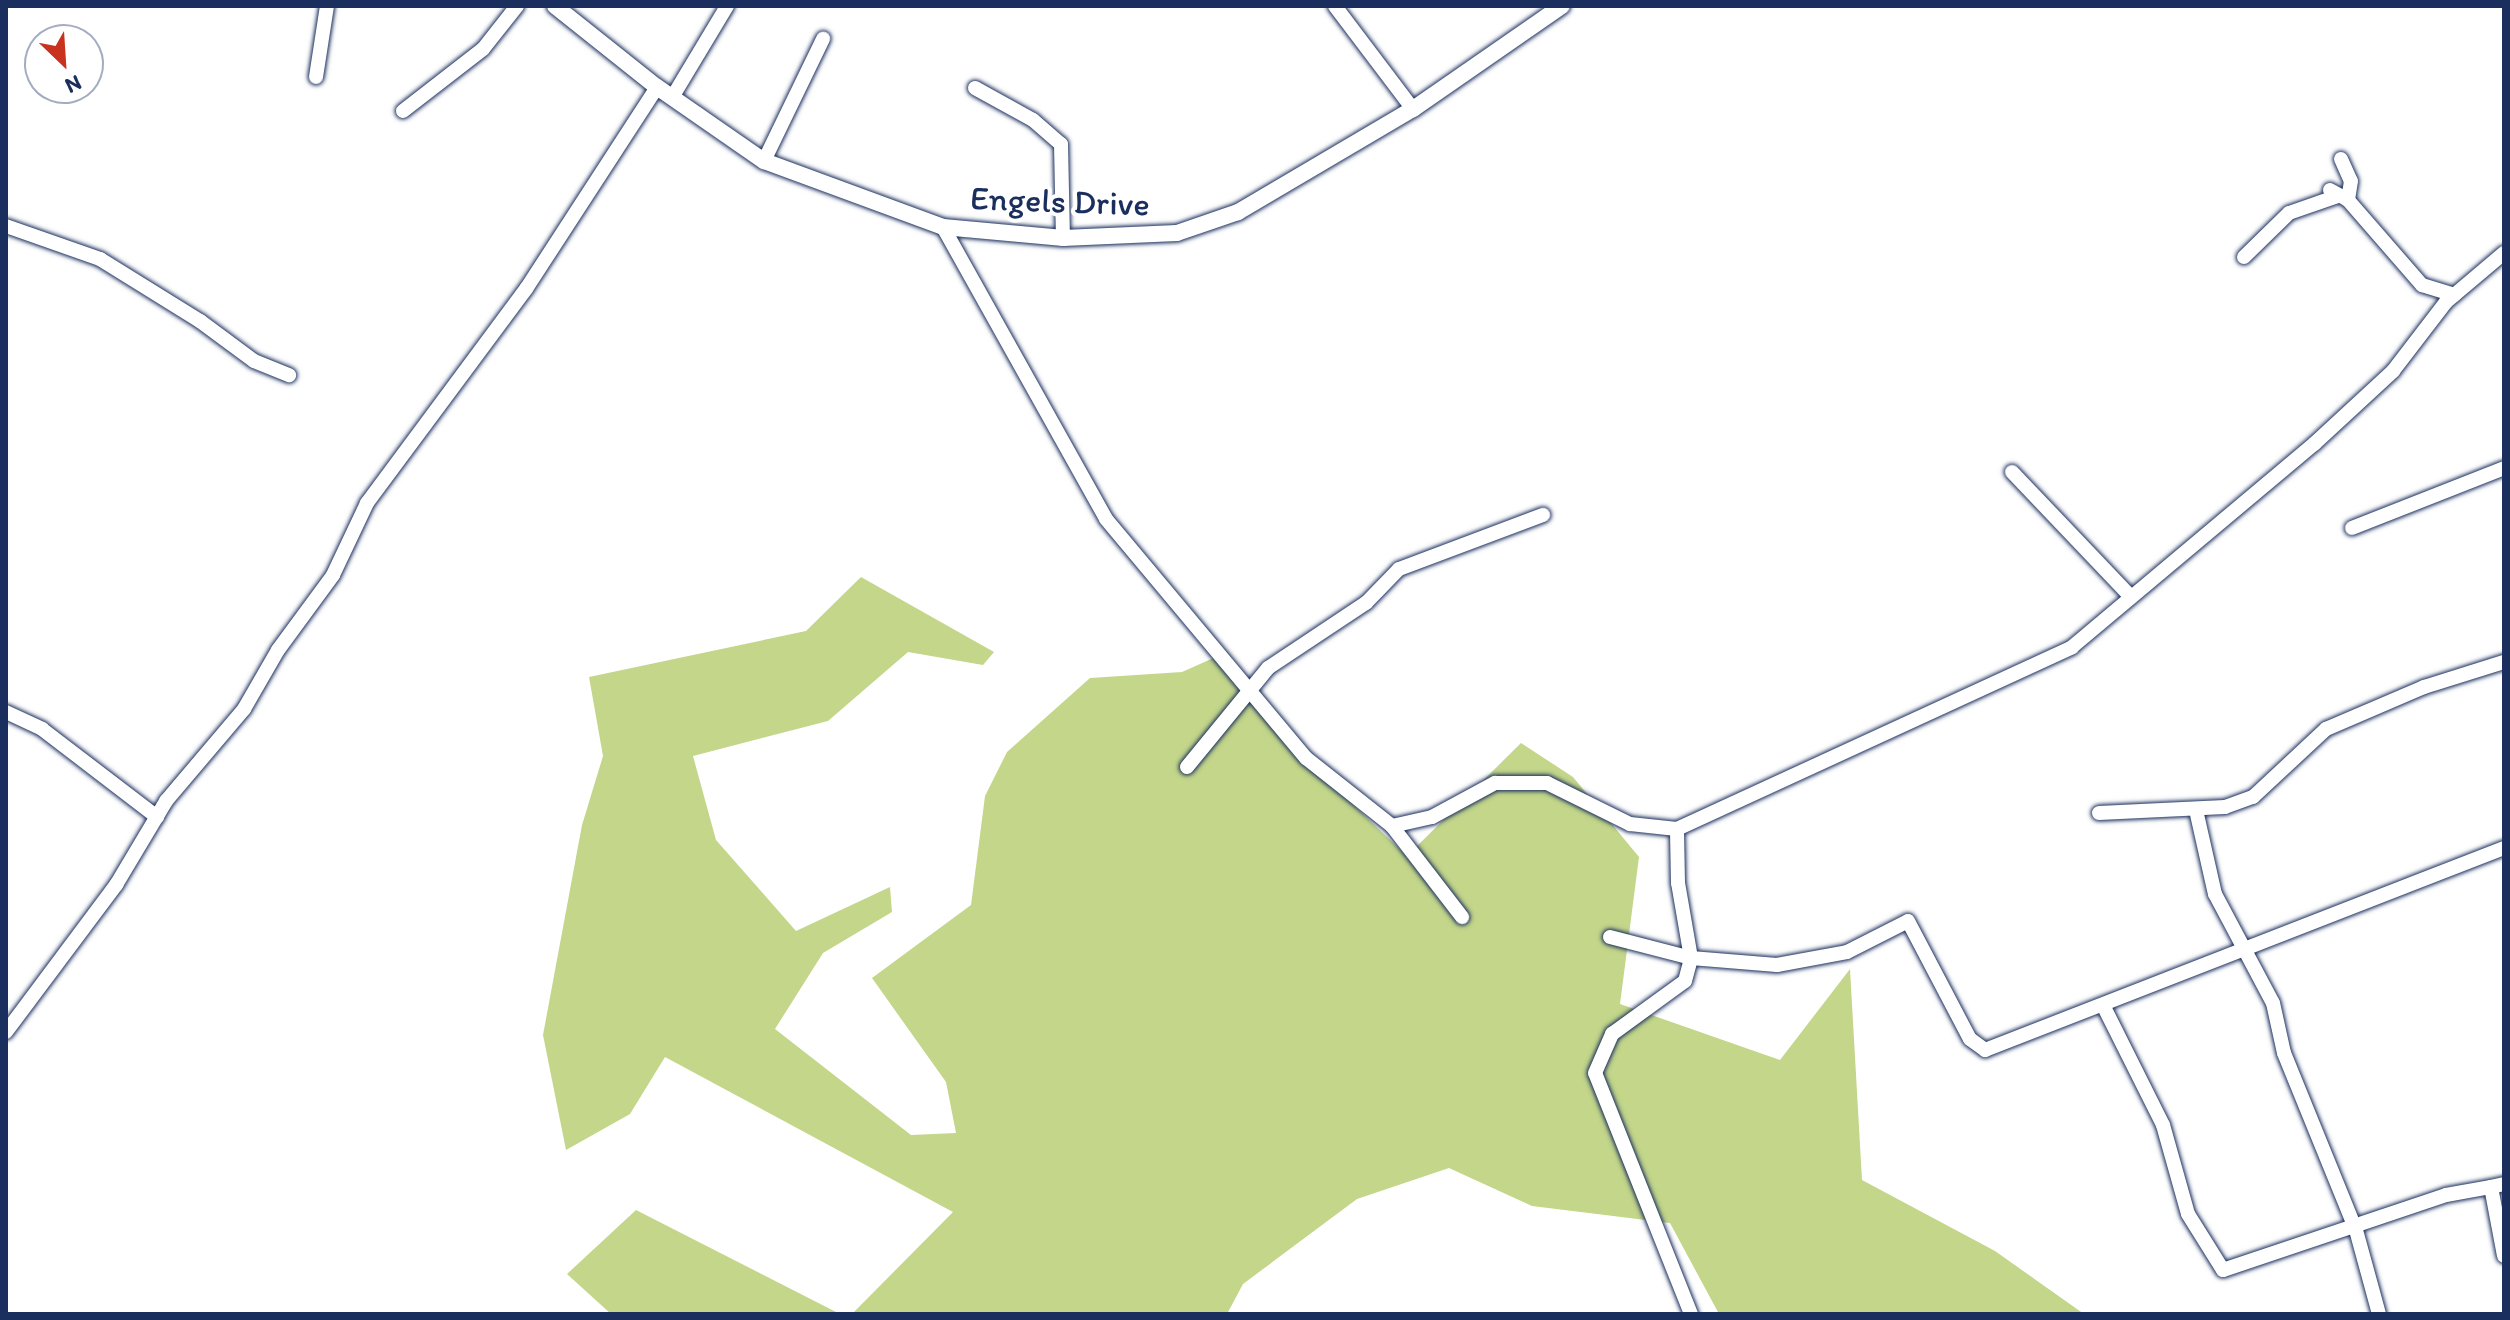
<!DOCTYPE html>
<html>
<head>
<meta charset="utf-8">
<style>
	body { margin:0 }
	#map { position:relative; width:2510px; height:1320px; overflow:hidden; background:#fff; font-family:Itim,sans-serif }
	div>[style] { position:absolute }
	.green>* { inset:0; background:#c3d68a }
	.roads { filter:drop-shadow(0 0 2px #1b2f5e) drop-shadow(0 0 2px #1b2f5e) }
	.minor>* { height:14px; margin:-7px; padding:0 7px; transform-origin:7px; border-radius:7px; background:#fff }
	.tertiary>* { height:16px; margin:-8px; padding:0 8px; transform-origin:8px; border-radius:8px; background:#fff }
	span { translate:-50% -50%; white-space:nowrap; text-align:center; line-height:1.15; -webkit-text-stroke:8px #fff; paint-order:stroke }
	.street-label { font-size:34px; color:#1b2f5e }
	.frame { position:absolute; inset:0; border:8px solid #1b2f5e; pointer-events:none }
	.north { position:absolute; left:24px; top:24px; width:80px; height:80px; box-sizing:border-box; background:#fff; border:2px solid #a4acbf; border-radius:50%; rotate:155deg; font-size:22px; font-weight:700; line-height:32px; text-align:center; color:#1b2f5e }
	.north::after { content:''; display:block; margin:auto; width:28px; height:36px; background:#c8321e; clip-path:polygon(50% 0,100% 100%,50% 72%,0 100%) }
</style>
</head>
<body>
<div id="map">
	<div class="green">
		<i style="clip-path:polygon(861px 577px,994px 652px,983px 665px,908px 652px,828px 721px,693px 756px,716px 840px,796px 931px,890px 887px,892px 912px,823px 953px,775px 1029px,911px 1135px,956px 1133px,946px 1082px,872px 978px,971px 905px,985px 796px,1007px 752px,1090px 678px,1182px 672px,1227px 652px,1328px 781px,1407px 856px,1521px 743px,1573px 777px,1639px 857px,1620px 1004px,1780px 1060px,1850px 969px,1862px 1180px,1995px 1251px,2084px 1314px,1719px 1314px,1670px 1223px,1532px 1206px,1449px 1168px,1357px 1199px,1243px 1284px,1227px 1314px,852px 1314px,953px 1212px,665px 1057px,630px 1114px,566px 1150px,543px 1035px,582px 825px,603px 756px,589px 677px,806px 631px)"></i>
		<i style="clip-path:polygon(636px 1210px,840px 1314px,611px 1314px,567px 1274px)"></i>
	</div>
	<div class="roads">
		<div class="minor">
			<i style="left:1335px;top:6px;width:129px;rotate:52.9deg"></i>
			<i style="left:316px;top:77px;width:72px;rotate:-81.2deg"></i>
			<i style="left:975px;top:88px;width:66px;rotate:28.9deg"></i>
			<i style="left:1033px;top:120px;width:37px;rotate:41deg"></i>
			<i style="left:1061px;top:144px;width:94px;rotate:88.8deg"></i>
			<i style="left:673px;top:96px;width:105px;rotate:-59deg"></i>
			<i style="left:403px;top:111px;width:101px;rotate:-37.8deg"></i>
			<i style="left:483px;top:49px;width:55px;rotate:-51.7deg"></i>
			<i style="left:2341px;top:159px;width:24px;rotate:66deg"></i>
			<i style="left:2351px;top:181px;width:19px;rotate:99deg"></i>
			<i style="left:764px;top:161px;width:136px;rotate:-64.2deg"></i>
			<i style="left:2330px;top:190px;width:21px;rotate:29deg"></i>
			<i style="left:2348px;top:200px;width:113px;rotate:49deg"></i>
			<i style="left:2422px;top:285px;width:34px;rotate:17deg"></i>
			<i style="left:6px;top:226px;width:100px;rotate:19.3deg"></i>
			<i style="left:100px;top:259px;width:118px;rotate:31.8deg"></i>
			<i style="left:200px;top:321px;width:67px;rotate:36.5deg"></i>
			<i style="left:254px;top:361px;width:38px;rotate:22deg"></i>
			<i style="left:943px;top:227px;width:334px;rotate:60.8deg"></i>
			<i style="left:1106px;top:519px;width:312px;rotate:50.1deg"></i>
			<i style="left:1306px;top:758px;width:110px;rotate:38.3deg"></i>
			<i style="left:1392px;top:826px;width:41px;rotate:-12.7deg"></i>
			<i style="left:1432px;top:817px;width:72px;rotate:-28.4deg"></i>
			<i style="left:1495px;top:783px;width:52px"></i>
			<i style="left:1547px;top:783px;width:93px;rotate:26.3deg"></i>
			<i style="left:1630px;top:824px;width:47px;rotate:6.1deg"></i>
			<i style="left:2244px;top:257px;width:63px;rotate:-44.4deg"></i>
			<i style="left:2289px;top:213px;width:52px;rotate:-19.1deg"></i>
			<i style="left:2012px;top:472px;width:171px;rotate:46.4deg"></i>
			<i style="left:2352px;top:528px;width:163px;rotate:-21.5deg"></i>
			<i style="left:6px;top:712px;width:40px;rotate:25deg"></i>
			<i style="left:42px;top:729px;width:145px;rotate:37.4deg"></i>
			<i style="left:1187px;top:767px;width:128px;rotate:-50.7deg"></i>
			<i style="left:1268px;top:668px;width:118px;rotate:-33.6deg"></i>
			<i style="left:1366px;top:603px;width:47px;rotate:-45.9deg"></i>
			<i style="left:1399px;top:569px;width:154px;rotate:-20.6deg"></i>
			<i style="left:2196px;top:810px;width:86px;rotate:77.3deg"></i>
			<i style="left:2215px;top:894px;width:123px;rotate:62deg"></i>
			<i style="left:2273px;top:1003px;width:51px;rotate:77.6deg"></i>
			<i style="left:2284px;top:1053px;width:191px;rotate:67.9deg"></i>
			<i style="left:2356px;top:1230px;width:87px;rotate:74.7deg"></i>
			<i style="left:2099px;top:813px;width:126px;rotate:-2.7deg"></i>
			<i style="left:2225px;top:807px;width:30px;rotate:-20deg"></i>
			<i style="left:2253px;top:797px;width:100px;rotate:-43deg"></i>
			<i style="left:2326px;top:729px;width:107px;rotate:-23.2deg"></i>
			<i style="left:2424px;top:687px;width:84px;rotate:-17.4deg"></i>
			<i style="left:1392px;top:826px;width:115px;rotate:52.4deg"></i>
			<i style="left:1610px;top:937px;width:84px;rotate:14.5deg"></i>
			<i style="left:1691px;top:958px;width:86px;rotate:4.7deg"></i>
			<i style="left:1777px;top:965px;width:71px;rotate:-10.5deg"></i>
			<i style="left:1847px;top:952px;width:68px;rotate:-26.9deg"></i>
			<i style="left:1908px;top:921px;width:133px;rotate:62.3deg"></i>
			<i style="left:1970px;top:1039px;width:19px;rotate:36deg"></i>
			<i style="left:1985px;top:1050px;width:557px;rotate:-21.27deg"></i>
			<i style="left:2104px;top:1007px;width:132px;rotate:63.4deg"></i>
			<i style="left:2163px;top:1125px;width:92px;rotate:74.3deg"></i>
			<i style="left:2188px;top:1214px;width:66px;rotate:58deg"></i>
			<i style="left:2223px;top:1270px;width:235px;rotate:-18.6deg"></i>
			<i style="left:2446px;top:1195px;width:46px;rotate:-10.1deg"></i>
			<i style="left:6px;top:1032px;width:184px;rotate:-53.2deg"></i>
			<i style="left:116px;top:885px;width:98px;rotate:-59.2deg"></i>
			<i style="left:166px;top:801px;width:121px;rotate:-49.7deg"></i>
			<i style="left:244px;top:709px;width:68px;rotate:-60deg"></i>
			<i style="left:278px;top:650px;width:93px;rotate:-53.7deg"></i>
			<i style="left:333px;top:575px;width:80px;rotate:-64.7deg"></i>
			<i style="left:367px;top:503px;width:267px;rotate:-53.4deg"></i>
			<i style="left:526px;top:289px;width:241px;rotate:-57deg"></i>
			<i style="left:2504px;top:1184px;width:13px;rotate:167deg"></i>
			<i style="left:2491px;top:1187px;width:70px;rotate:79.3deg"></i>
			<i style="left:1691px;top:1314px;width:259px;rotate:-111.7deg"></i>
			<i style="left:1595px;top:1073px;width:43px;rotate:-66.4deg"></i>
			<i style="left:1612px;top:1034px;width:90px;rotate:-36deg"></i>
			<i style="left:1685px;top:981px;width:24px;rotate:-75deg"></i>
			<i style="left:1691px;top:958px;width:76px;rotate:-99.8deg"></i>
			<i style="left:1678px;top:883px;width:54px;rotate:-91.1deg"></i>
			<i style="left:1677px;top:829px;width:435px;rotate:-24.7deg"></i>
			<i style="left:2072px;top:647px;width:316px;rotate:-40deg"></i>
			<i style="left:2314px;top:444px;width:108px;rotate:-42.7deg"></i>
			<i style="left:2393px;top:371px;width:87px;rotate:-52.5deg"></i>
			<i style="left:2446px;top:302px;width:76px;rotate:-40.2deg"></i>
		</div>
		<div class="tertiary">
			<i style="left:555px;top:6px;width:130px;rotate:38.5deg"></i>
			<i style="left:657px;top:87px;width:130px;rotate:34.7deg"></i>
			<i style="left:764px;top:161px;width:191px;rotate:20.2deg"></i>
			<i style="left:943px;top:227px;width:121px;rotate:5.2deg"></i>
			<i style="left:1063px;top:238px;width:114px;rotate:-2.5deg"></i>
			<i style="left:1177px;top:233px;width:65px;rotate:-19deg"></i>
			<i style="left:1238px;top:212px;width:203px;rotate:-30.5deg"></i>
			<i style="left:1413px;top:109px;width:181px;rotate:-34.7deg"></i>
		</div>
	</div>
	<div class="street-label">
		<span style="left:1060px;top:201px;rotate:2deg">Engels Drive</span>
	</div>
	<div class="frame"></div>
	<div class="north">N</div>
</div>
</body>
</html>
